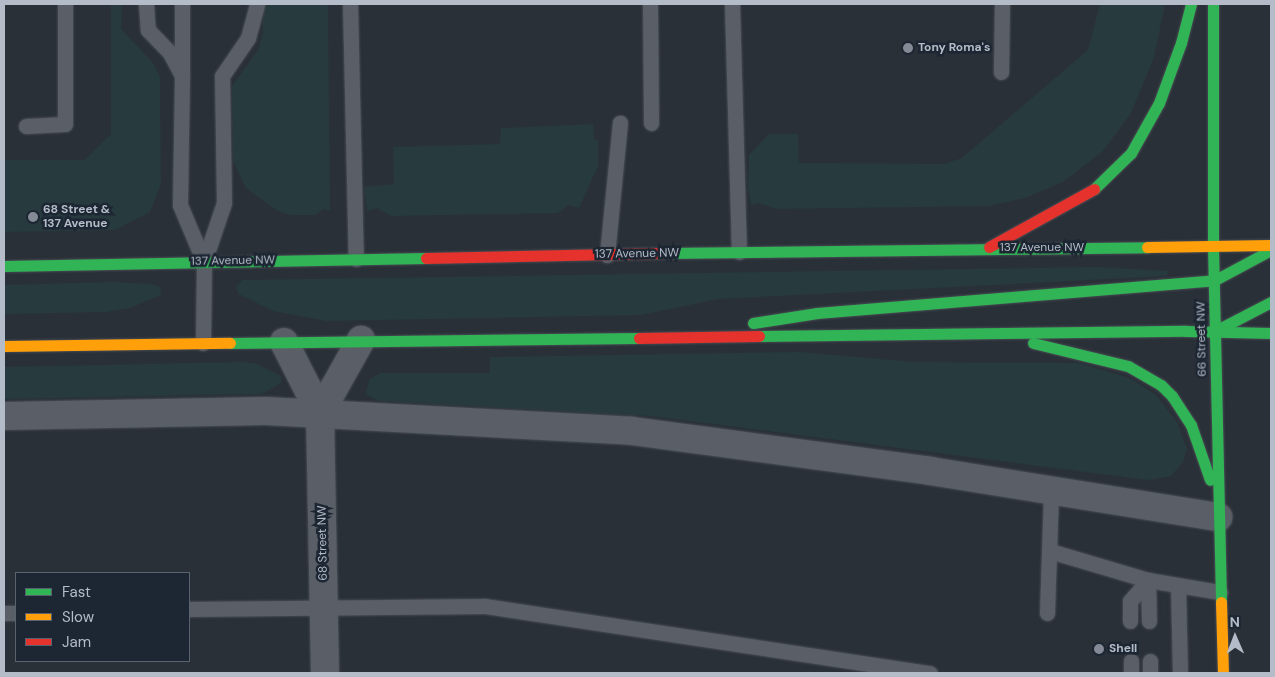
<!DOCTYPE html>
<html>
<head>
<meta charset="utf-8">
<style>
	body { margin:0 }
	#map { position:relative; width:1275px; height:677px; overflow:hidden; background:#2a3038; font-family:"DM Sans",sans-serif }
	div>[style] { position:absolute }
	.green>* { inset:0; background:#273a3e }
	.roads { filter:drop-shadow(0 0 1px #484c53) drop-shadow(0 0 1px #484c53) }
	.lane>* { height:15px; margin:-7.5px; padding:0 7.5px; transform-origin:7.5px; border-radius:7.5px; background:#5a5e66 }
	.street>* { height:28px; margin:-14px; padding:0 14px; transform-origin:14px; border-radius:14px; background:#5a5e66 }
	.fast>* { height:11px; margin:-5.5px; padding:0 5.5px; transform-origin:5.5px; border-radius:5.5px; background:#30b455 }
	.slow>* { height:11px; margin:-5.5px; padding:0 5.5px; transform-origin:5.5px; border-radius:5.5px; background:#ff9f0a }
	.jam>* { height:11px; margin:-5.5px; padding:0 5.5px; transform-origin:5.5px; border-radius:5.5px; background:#e5322d }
	.dots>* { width:14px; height:14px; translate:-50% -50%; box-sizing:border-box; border:2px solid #1d2633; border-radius:50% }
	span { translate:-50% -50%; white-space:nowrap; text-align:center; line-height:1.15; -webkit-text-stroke:5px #1d2633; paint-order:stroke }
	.poi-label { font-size:12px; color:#b4bcc9; font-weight:700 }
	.left { translate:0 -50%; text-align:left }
	.street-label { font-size:12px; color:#b4bcc9 }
	.frame { position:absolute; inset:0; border:5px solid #b4bcc9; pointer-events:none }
	.legend { position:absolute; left:15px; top:572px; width:175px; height:90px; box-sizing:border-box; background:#1d2633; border:1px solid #59626f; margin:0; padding:6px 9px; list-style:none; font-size:15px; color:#b4bcc9 }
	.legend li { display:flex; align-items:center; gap:10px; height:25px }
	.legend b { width:25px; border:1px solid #59626f }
	.north { position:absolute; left:1210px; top:612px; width:50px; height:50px; -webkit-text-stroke:4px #1d2633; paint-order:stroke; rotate:359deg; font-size:14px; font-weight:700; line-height:20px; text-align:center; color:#b4bcc9 }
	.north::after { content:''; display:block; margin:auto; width:18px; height:22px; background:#b4bcc9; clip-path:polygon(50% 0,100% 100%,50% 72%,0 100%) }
</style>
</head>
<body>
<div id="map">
	<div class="green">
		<i style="clip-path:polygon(111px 4px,122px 4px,121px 29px,153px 63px,160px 77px,161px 184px,150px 212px,115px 230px,4px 232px,4px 160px,85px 160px,111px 134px)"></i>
		<i style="clip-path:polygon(263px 4px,328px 4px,330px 210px,323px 209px,316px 215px,290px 215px,278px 211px,246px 188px,233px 161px,232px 86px,259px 49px,263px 32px)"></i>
		<i style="clip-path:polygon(1100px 4px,1165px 4px,1154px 57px,1131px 113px,1103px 151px,1063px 182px,1025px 198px,989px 206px,776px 209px,759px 203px,751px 205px,748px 187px,749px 155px,769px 134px,798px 134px,799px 163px,944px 164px,962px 158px,1088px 50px)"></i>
		<i style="clip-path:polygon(593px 124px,594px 139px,598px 141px,598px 166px,579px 208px,569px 205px,558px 213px,391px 216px,377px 208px,367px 211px,364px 187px,394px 184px,393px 147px,500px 144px,501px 128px)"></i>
		<i style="clip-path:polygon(1098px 267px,1168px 271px,1167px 276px,718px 299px,641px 315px,327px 321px,273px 311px,239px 294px,236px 287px,242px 280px)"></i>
		<i style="clip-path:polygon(112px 282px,152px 284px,160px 287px,161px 295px,130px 308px,107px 312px,4px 314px,4px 285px)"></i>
		<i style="clip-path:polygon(799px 352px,915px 362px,1079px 363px,1129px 378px,1156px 395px,1177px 422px,1187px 449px,1183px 462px,1171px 476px,1149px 480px,650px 416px,379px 401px,366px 394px,369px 380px,380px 373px,490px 373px,490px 357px)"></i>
		<i style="clip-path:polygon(242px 362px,257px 364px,281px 376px,281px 383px,262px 394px,4px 399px,4px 367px)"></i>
	</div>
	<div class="roads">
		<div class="lane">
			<i style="left:146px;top:4px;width:26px;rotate:86deg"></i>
			<i style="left:148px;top:30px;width:32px;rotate:46deg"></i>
			<i style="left:170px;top:53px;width:26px;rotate:62deg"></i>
			<i style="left:182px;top:76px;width:129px;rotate:90.9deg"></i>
			<i style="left:180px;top:205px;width:62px;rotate:67.2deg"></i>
			<i style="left:350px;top:4px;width:255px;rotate:88.7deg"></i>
			<i style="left:650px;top:4px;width:119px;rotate:89.5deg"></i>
			<i style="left:732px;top:4px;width:248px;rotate:88.4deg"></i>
			<i style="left:182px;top:72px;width:68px;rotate:-90deg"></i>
			<i style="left:1001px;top:72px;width:68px;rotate:-89.2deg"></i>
			<i style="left:26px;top:126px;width:39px;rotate:-3deg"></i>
			<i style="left:65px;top:124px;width:120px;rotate:-90deg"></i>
			<i style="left:607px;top:255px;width:133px;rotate:-84.4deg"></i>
			<i style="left:203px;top:343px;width:81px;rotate:-89.3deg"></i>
			<i style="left:204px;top:262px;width:62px;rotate:-71.3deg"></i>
			<i style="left:224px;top:203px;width:127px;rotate:-90.9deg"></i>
			<i style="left:222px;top:76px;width:46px;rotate:-55.6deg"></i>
			<i style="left:248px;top:38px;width:35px;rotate:-75deg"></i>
			<i style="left:1050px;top:551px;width:102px;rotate:16.5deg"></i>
			<i style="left:1148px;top:580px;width:73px;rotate:9.5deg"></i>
			<i style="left:1148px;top:580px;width:41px;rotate:88.6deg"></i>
			<i style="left:1178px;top:586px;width:87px;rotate:88.7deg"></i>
			<i style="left:189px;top:609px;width:296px;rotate:-0.6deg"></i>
			<i style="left:485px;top:606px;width:450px;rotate:8.6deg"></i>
			<i style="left:4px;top:613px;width:12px"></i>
			<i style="left:1047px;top:613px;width:123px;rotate:-88.1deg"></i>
			<i style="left:1130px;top:621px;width:20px;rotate:-90deg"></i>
			<i style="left:1130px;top:601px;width:28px;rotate:-49deg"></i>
			<i style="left:1131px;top:661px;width:12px;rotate:90deg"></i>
			<i style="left:1150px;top:661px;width:12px;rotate:90deg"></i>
		</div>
		<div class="street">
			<i style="left:284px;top:342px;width:80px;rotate:63.1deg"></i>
			<i style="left:320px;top:413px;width:260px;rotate:88.9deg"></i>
			<i style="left:320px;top:413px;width:84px;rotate:-60.7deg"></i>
			<i style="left:4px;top:416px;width:262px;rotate:-1.1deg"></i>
			<i style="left:266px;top:411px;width:367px;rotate:3.1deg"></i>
			<i style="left:632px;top:431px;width:301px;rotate:7.6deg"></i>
			<i style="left:930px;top:471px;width:292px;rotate:9.1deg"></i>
		</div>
		<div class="fast">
			<i style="left:1213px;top:4px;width:243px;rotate:90deg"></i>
			<i style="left:1213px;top:247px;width:355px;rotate:88.7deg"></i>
			<i style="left:1094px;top:189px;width:52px;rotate:-44.2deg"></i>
			<i style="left:1131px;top:153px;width:57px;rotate:-60.8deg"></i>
			<i style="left:1159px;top:103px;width:64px;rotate:-69.9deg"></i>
			<i style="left:1181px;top:43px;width:40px;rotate:-75.6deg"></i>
			<i style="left:672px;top:253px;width:475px;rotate:-0.7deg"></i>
			<i style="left:4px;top:266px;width:422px;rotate:-1.1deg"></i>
			<i style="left:753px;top:323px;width:65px;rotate:-8.9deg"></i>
			<i style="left:817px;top:313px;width:399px;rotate:-4.7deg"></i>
			<i style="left:1215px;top:280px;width:64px;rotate:-28.2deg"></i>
			<i style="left:1217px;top:330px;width:61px;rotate:-27.4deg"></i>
			<i style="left:759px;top:336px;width:427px;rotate:-0.7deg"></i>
			<i style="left:1186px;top:331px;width:85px;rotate:1.3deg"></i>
			<i style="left:230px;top:343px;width:409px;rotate:-0.7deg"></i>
			<i style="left:1033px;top:343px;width:98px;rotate:13.6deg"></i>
			<i style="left:1128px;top:366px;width:38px;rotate:30deg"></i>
			<i style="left:1161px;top:385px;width:16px;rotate:45deg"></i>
			<i style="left:1172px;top:396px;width:35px;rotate:57deg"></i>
			<i style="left:1191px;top:425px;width:58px;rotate:70.9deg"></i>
		</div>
		<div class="slow">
			<i style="left:1147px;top:247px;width:124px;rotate:-0.9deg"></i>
			<i style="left:4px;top:346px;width:226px;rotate:-0.8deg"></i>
			<i style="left:1221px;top:602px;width:71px;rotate:88.4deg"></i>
		</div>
		<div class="jam">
			<i style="left:989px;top:247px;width:120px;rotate:-28.9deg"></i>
			<i style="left:426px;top:258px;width:246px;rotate:-1.2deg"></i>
			<i style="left:639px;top:338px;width:120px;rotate:-1deg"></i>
		</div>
	</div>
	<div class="dots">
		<i style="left:908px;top:48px;background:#848b96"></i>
		<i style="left:33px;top:217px;background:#848b96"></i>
		<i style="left:1099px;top:649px;background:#848b96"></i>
	</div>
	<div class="poi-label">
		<span class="left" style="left:918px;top:48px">Tony Roma's</span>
		<span class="left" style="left:43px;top:217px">68 Street &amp;<br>137 Avenue</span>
		<span class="left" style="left:1109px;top:649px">Shell</span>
	</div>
	<div class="street-label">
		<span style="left:1042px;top:248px">137 Avenue NW</span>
		<span style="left:637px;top:254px;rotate:-1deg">137 Avenue NW</span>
		<span style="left:233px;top:261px;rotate:-1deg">137 Avenue NW</span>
		<span style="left:1202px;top:339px;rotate:-91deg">66 Street NW</span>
		<span style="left:323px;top:543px;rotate:-91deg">68 Street NW</span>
	</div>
	<div class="frame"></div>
	<ul class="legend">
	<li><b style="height:6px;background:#30b455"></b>Fast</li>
	<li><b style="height:6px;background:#ff9f0a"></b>Slow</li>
	<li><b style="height:6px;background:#e5322d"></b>Jam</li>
	</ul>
	<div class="north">N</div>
</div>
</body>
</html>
